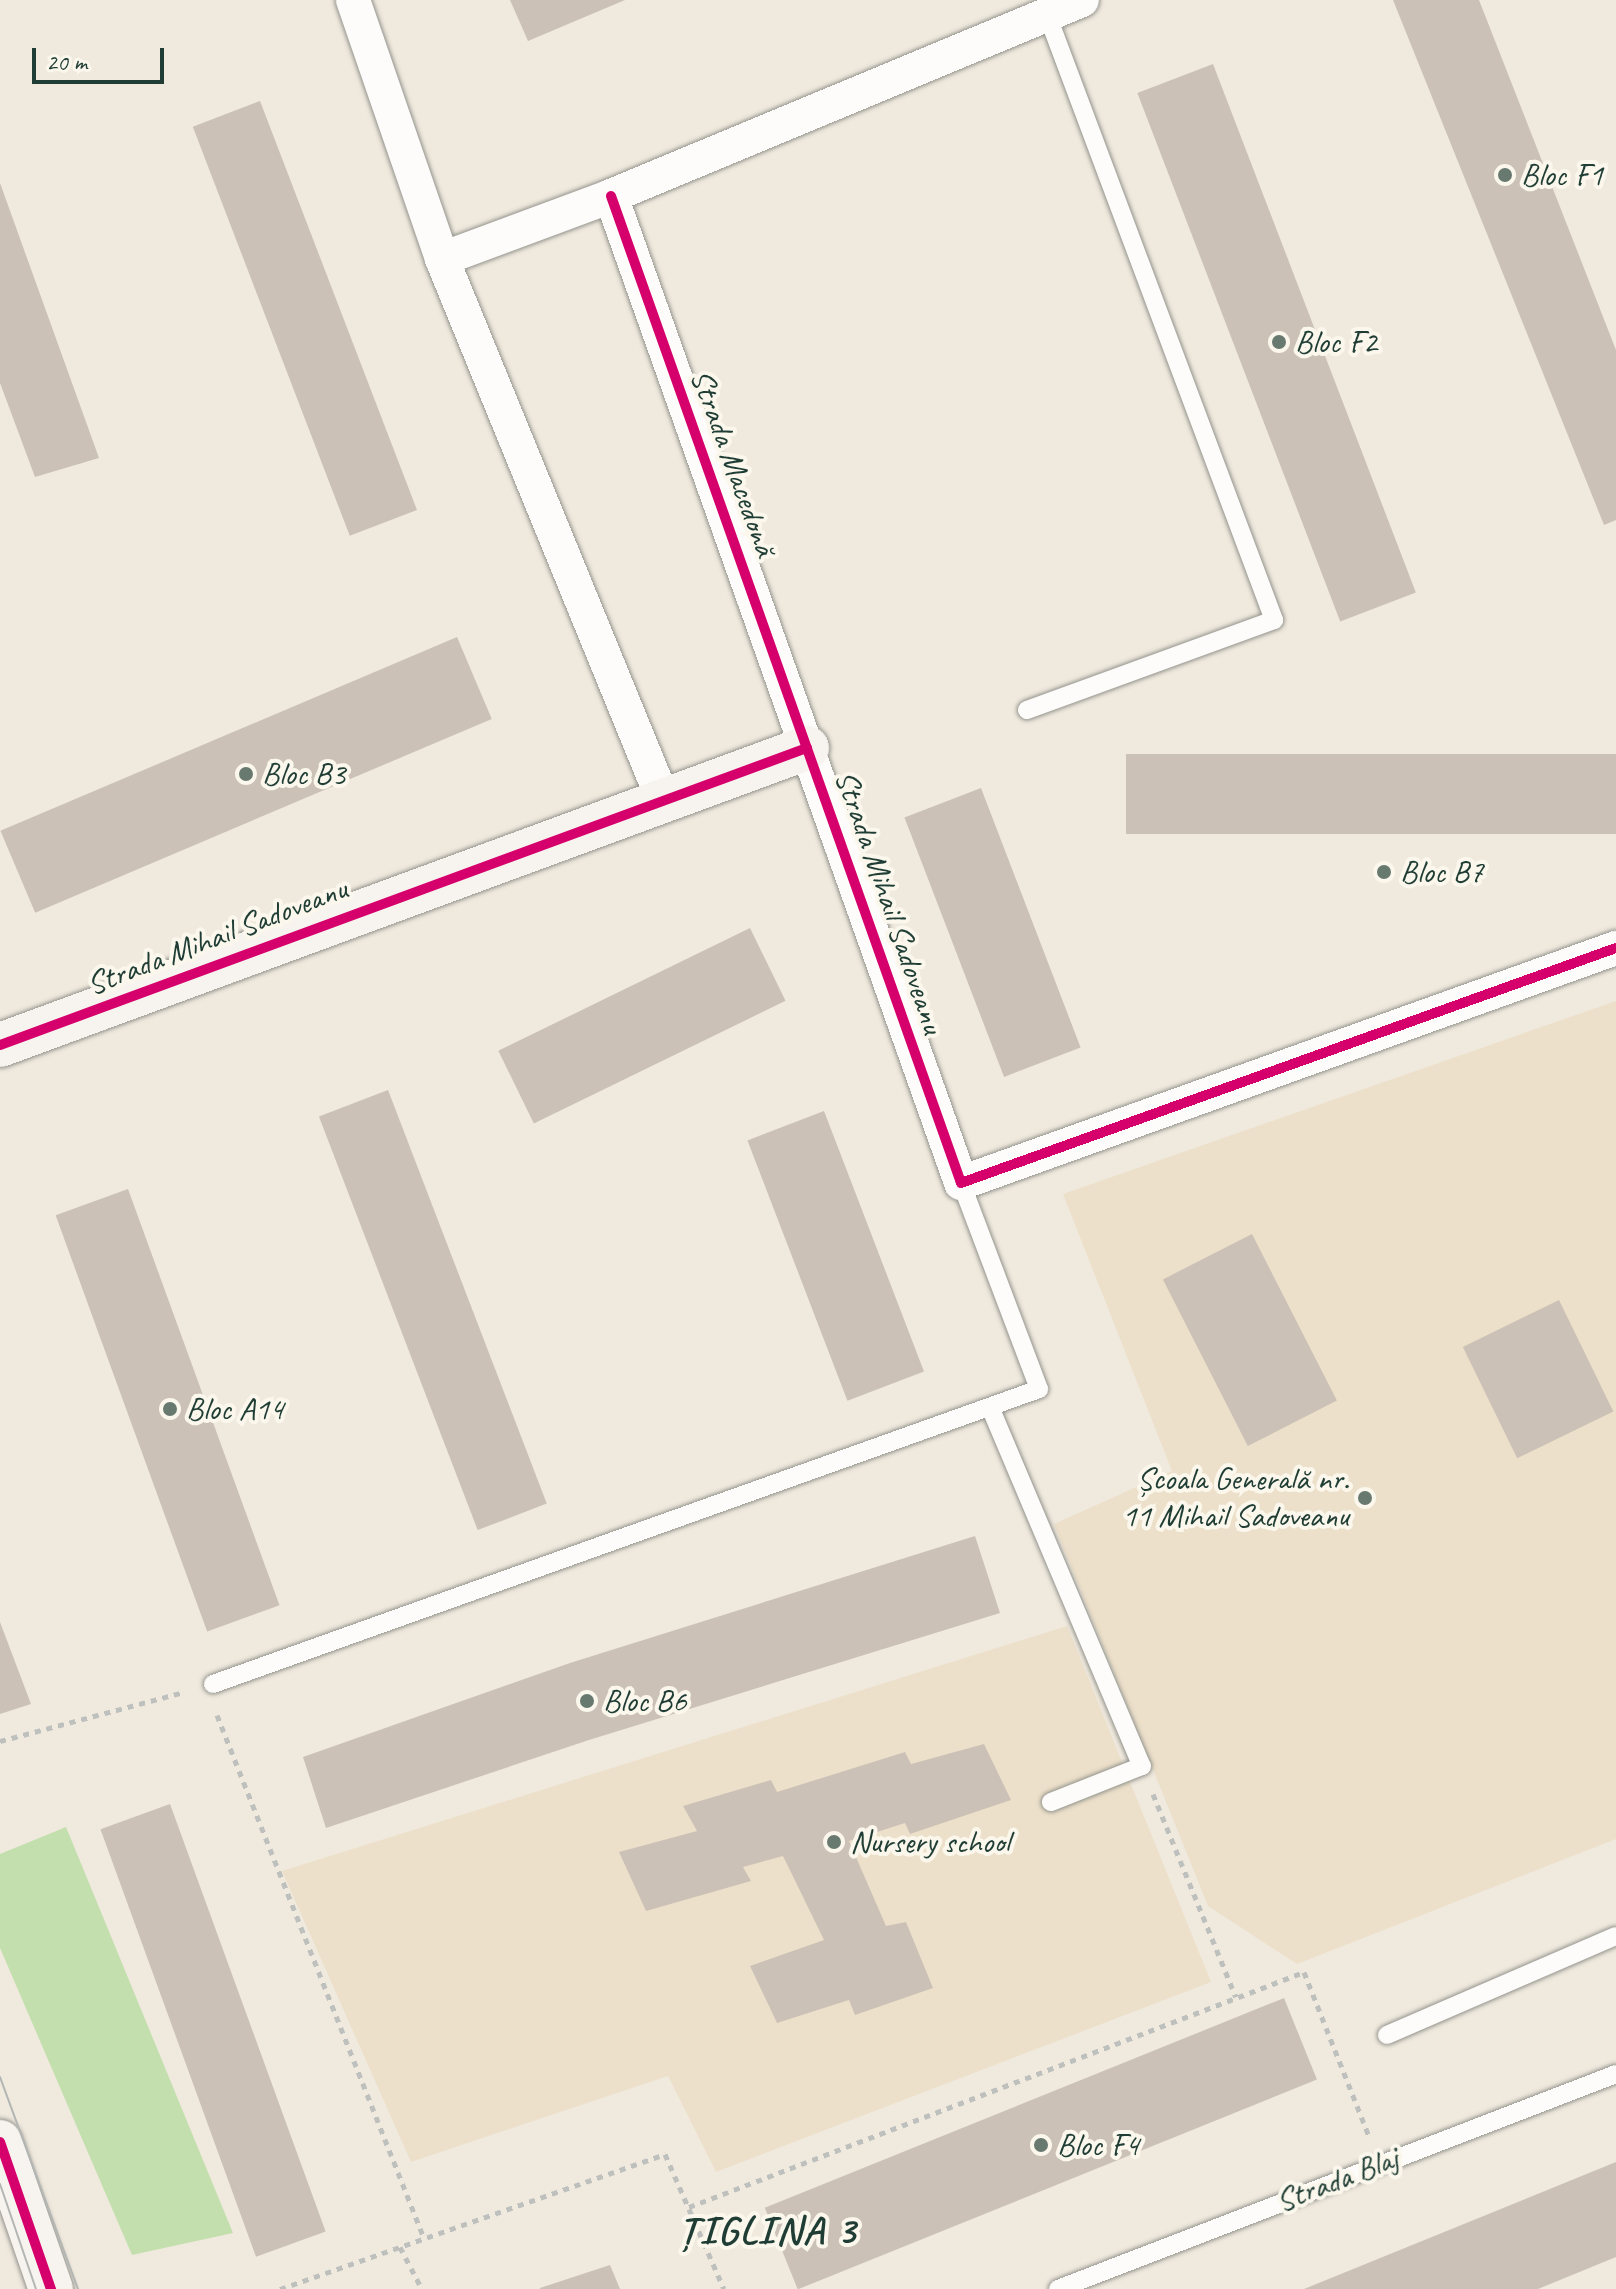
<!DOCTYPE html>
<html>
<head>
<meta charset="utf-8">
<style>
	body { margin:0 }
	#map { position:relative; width:1616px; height:2289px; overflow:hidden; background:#f0e9de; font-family:Caveat,sans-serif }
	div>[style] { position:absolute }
	.built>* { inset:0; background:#ede0ca }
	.green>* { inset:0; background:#c4dfae }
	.building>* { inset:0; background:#ccc1b6; transform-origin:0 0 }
	.path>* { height:5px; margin-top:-2.5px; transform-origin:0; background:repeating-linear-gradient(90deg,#bec0bd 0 6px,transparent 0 12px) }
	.roads { filter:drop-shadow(0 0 2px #93948d) drop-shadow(0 0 2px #93948d) }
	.lane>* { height:18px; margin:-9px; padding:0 9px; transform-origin:9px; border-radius:9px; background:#fdfcfa }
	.street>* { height:34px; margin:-17px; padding:0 17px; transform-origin:17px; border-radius:17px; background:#fdfcfa }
	.secondary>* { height:44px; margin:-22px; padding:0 22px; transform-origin:22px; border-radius:22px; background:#f7f3ef }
	.tram>* { height:2px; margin:-1px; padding:0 1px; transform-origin:1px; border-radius:1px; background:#b4b6b4 }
	.cycleway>* { height:10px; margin:-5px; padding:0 5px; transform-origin:5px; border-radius:5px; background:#d6006c }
	.dots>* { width:22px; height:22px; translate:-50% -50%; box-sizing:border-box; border:4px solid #fbf7ec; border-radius:50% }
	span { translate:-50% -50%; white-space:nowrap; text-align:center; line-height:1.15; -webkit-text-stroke:8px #fbf7ec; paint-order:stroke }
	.poi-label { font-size:32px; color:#1f3d34 }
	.left { translate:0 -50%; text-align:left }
	.right { translate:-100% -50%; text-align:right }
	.street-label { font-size:32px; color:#1f3d34 }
	.district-label { font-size:40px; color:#1f3d34; font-weight:700; letter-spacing:2px }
	.scale { position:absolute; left:32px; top:48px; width:132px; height:36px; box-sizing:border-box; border:4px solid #1f3d34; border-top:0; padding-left:10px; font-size:24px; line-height:28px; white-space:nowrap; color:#1f3d34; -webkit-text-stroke:6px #fbf7ec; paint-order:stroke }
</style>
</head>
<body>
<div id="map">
	<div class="built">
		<i style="clip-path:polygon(1616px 1001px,1616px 1839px,1297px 1964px,1208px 1906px,1054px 1524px,1172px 1471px,1063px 1194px)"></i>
		<i style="clip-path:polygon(1067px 1626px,1211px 1982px,716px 2172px,668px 2076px,411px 2162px,282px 1871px)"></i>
	</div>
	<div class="green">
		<i style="clip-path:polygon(66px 1827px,233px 2233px,132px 2255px,0 1948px,0 1854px)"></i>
	</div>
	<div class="building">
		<i style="clip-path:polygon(510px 0,625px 0,528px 41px)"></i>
		<i style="clip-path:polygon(1393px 0,1479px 0,1616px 350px,1616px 520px,1604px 525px)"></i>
		<i style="left:1213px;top:64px;width:566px;height:81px;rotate:69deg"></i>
		<i style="left:260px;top:101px;width:438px;height:72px;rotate:69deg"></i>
		<i style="clip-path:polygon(0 183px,99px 458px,35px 477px,0 383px)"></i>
		<i style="left:457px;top:637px;width:89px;height:496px;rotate:67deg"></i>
		<i style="left:1616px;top:754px;width:80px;height:490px;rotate:90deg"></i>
		<i style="left:981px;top:788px;width:278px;height:82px;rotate:69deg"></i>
		<i style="left:750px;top:928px;width:81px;height:280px;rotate:64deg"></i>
		<i style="left:388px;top:1090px;width:443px;height:74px;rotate:69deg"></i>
		<i style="left:824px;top:1111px;width:279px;height:82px;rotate:69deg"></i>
		<i style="left:128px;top:1189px;width:443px;height:77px;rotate:70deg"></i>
		<i style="left:1252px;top:1234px;width:187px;height:100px;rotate:63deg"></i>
		<i style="left:1559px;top:1300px;width:124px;height:107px;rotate:64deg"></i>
		<i style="clip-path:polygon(975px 1536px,1000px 1613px,589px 1740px,326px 1828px,303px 1757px,570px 1663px)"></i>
		<i style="clip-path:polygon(0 1622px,31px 1704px,0 1714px)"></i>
		<i style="clip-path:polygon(984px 1744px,1011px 1800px,910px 1834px,905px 1823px,849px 1841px,886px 1926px,906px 1922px,933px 1988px,855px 2015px,849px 2000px,777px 2023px,750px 1966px,824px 1940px,783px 1856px,743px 1867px,751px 1881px,646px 1911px,619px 1852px,697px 1831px,683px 1806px,771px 1780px,777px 1792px,905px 1752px,911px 1764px)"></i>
		<i style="left:170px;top:1804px;width:455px;height:74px;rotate:70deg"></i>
		<i style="left:1284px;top:1998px;width:88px;height:560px;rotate:68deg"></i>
		<i style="clip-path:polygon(1616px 2162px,1616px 2257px,1538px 2289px,1304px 2289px)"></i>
		<i style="clip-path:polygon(610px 2265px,620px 2289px,540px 2289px,540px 2288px)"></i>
	</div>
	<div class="path">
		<i style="left:217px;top:1715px;width:562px;rotate:68.41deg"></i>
		<i style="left:0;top:1741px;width:190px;rotate:-14.9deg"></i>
		<i style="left:1153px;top:1794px;width:219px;rotate:67.8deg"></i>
		<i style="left:689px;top:2207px;width:658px;rotate:-20.91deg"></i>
		<i style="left:1304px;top:1972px;width:176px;rotate:68.4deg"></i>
		<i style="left:400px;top:2247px;width:47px;rotate:62.4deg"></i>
		<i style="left:280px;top:2289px;width:408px;rotate:-19.3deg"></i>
		<i style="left:665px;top:2154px;width:147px;rotate:66.4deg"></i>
	</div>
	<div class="roads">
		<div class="lane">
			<i style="left:1027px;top:710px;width:263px;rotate:-20deg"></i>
			<i style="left:1274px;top:620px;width:647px;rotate:-110.54deg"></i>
			<i style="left:990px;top:1407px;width:390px;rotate:67.1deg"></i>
			<i style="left:1142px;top:1766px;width:98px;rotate:158.4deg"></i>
			<i style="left:213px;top:1684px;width:877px;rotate:-19.65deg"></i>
			<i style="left:1039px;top:1389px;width:220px;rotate:-110.7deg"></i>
			<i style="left:1387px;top:2035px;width:249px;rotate:-23.4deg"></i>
			<i style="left:1058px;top:2289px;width:598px;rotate:-21.07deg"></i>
		</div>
		<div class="street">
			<i style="left:353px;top:0;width:274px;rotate:71deg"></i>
			<i style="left:442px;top:259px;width:180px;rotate:-20.4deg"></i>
			<i style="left:611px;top:196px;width:510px;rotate:-22.59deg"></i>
			<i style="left:611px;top:196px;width:1047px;rotate:70.47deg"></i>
			<i style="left:961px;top:1183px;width:696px;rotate:-19.74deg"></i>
			<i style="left:442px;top:259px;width:581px;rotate:67.76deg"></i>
		</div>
		<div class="secondary">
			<i style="left:0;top:1045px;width:860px;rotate:-20.21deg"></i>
			<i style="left:0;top:2142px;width:156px;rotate:70.9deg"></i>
		</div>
	</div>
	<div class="tram">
		<i style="left:0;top:2077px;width:226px;rotate:69.8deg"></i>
		<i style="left:0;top:2184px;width:111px;rotate:71.1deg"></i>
	</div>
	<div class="cycleway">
		<i style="left:611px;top:196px;width:1047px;rotate:70.47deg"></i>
		<i style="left:961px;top:1183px;width:696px;rotate:-19.74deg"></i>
		<i style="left:0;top:1045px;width:860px;rotate:-20.21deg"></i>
		<i style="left:0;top:2142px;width:156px;rotate:70.9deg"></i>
	</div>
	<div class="dots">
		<i style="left:1505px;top:175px;background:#687970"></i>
		<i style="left:1279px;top:342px;background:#687970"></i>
		<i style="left:246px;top:774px;background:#687970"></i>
		<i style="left:1384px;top:872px;background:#687970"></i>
		<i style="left:170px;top:1409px;background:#687970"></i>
		<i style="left:1365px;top:1498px;background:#687970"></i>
		<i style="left:587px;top:1701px;background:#687970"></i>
		<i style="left:834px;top:1842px;background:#687970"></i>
		<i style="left:1041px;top:2145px;background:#687970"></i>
	</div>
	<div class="poi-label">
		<span class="left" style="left:1521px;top:175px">Bloc F1</span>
		<span class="left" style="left:1295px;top:342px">Bloc F2</span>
		<span class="left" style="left:262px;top:774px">Bloc B3</span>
		<span class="left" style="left:1400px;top:872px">Bloc B7</span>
		<span class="left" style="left:186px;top:1409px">Bloc A14</span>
		<span class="right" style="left:1349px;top:1498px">Școala Generală nr.<br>11 Mihail Sadoveanu</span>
		<span class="left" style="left:603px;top:1701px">Bloc B6</span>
		<span class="left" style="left:850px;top:1842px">Nursery school</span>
		<span class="left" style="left:1057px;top:2145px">Bloc F4</span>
	</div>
	<div class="street-label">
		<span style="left:733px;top:463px;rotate:70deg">Strada Macedonă</span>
		<span style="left:889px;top:902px;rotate:71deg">Strada Mihail Sadoveanu</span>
		<span style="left:217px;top:937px;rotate:-21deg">Strada Mihail Sadoveanu</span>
		<span style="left:1337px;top:2180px;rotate:-21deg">Strada Blaj</span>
	</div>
	<div class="district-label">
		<span style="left:768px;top:2230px">ȚIGLINA 3</span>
	</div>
	<div class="scale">20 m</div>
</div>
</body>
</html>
